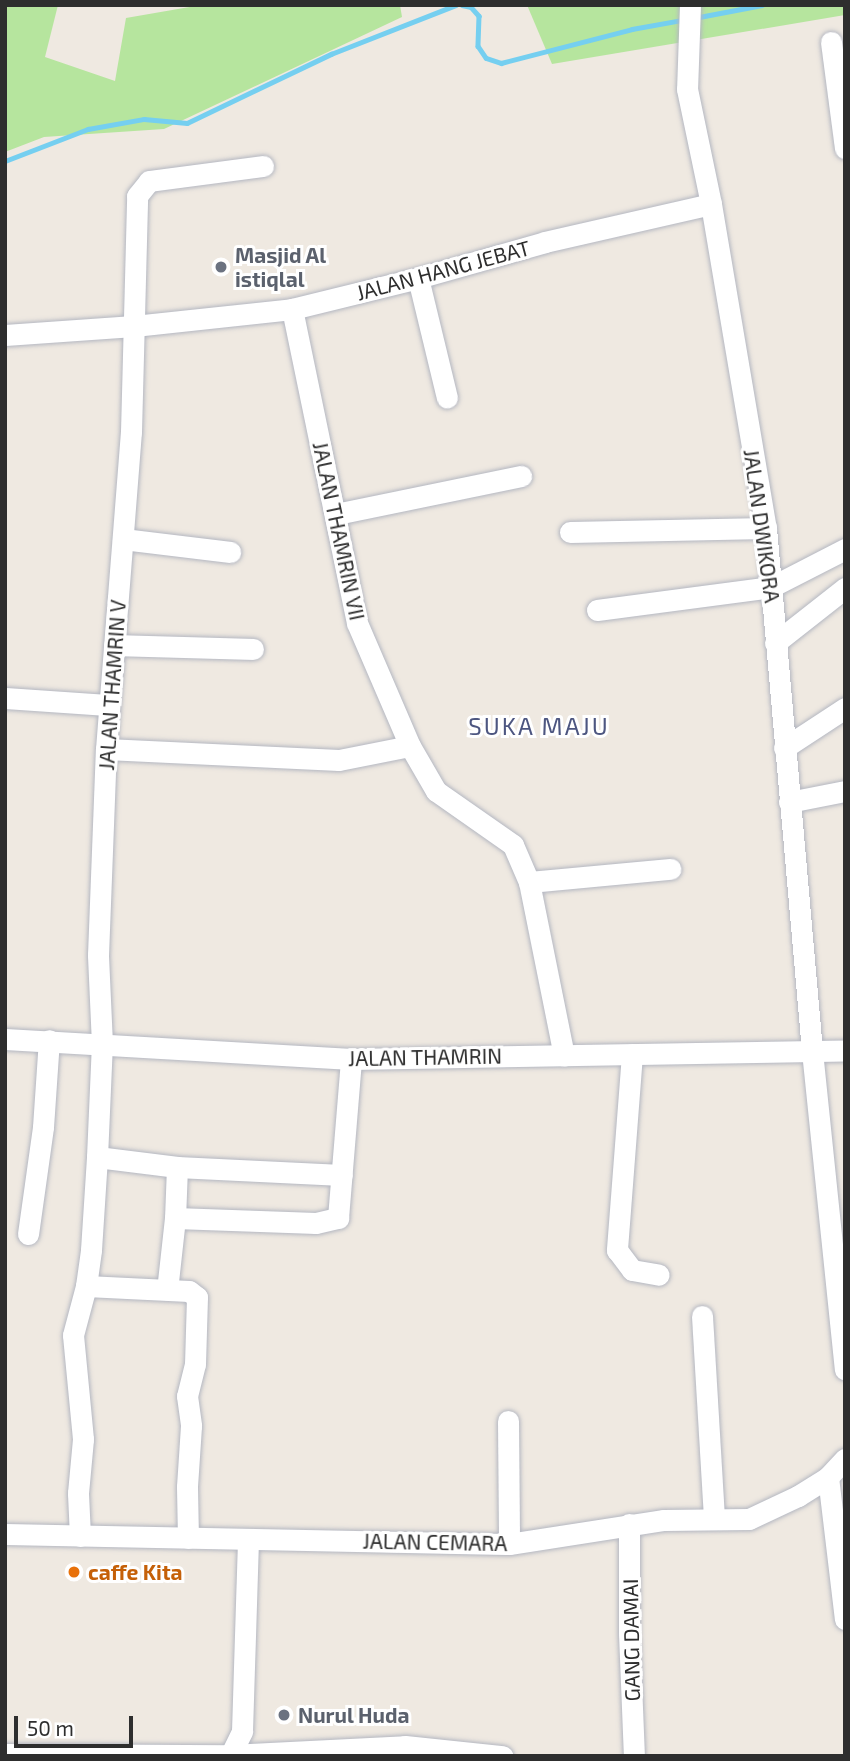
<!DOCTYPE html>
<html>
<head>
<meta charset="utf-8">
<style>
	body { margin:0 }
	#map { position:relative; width:850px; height:1761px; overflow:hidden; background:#efe9e1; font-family:"Exo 2",sans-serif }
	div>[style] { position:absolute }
	.green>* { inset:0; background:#b6e59e }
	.stream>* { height:4.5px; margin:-2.25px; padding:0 2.25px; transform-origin:2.25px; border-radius:2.25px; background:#75cff0 }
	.roads { filter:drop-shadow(0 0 2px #b4b7c1) drop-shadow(0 0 2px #b4b7c1) }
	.minor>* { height:21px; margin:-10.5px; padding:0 10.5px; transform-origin:10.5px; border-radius:10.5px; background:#fff }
	.dots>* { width:19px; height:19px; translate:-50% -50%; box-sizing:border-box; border:4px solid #fff; border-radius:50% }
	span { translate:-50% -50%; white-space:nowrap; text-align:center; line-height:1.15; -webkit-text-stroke:6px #fff; paint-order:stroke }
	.worship-label { font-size:21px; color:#5b616d; font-weight:700 }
	.left { translate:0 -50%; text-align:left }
	.street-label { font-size:21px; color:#2e2e2e }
	.food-label { font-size:21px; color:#c56008; font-weight:700 }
	.quarter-label { font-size:24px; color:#4d5680; letter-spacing:2px }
	.frame { position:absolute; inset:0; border:7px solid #2e2e2e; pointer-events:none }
	.scale { position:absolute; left:14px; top:1716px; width:119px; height:32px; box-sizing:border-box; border:4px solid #2e2e2e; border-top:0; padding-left:9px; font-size:21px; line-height:24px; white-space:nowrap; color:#2e2e2e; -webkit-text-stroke:5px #fff; paint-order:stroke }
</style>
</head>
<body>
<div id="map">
	<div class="green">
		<i style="clip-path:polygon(5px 5px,58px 5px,45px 57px,115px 81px,126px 18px,201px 5px,400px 5px,402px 17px,164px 129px,44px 137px,5px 152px)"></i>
		<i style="clip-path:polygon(527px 5px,845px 5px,845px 15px,552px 64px)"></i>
	</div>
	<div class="stream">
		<i style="left:462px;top:5px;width:9px;rotate:13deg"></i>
		<i style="left:471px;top:7px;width:12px;rotate:48deg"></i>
		<i style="left:479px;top:16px;width:30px;rotate:92deg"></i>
		<i style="left:478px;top:46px;width:14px;rotate:56deg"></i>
		<i style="left:486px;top:58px;width:16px;rotate:18deg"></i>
		<i style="left:501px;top:63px;width:135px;rotate:-14.5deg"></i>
		<i style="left:632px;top:29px;width:51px;rotate:-10.2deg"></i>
		<i style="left:694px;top:18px;width:69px;rotate:-10.8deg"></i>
		<i style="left:5px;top:161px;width:89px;rotate:-21.1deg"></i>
		<i style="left:88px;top:129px;width:57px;rotate:-10.1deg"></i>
		<i style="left:144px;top:119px;width:43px;rotate:5.3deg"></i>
		<i style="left:187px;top:123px;width:160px;rotate:-25.6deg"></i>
		<i style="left:331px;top:54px;width:134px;rotate:-21.4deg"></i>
	</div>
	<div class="roads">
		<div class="minor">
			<i style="left:690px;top:5px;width:84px;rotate:92deg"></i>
			<i style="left:687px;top:89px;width:117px;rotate:78.2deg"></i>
			<i style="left:711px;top:204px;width:329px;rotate:80.4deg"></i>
			<i style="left:766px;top:528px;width:525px;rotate:84.97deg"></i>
			<i style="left:812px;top:1051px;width:320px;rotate:84.1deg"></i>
			<i style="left:831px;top:42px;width:107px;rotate:82.5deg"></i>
			<i style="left:418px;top:278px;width:123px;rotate:76.4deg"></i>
			<i style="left:292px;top:309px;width:321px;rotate:78.3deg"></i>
			<i style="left:357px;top:623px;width:134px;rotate:66.7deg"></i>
			<i style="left:410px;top:746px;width:52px;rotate:60deg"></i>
			<i style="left:436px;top:791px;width:94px;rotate:35deg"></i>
			<i style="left:513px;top:845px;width:40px;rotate:66.6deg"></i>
			<i style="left:529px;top:882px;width:177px;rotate:78.6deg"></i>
			<i style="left:5px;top:335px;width:129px;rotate:-4deg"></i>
			<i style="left:134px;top:326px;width:159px;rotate:-6.1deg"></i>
			<i style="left:292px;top:309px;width:130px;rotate:-13.8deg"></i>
			<i style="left:418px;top:278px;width:132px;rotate:-15.8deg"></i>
			<i style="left:545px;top:242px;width:170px;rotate:-12.9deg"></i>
			<i style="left:336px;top:514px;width:189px;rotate:-11.6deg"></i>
			<i style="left:570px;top:532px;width:196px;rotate:-1.2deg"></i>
			<i style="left:123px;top:539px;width:108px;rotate:6.9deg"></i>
			<i style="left:597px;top:610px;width:176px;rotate:-7.5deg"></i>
			<i style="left:771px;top:587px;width:83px;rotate:-27.2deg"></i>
			<i style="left:775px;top:643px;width:89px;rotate:-38.2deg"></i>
			<i style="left:114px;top:645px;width:139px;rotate:1.6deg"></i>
			<i style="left:5px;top:698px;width:103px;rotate:3.9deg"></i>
			<i style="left:784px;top:748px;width:73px;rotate:-33.3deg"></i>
			<i style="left:106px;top:749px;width:233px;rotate:2.7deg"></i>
			<i style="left:339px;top:760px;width:72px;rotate:-11.2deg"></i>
			<i style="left:789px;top:802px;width:57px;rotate:-11.1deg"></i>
			<i style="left:529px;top:882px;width:142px;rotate:-5.3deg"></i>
			<i style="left:5px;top:1039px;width:347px;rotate:3.3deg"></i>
			<i style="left:351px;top:1059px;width:494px;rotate:-1deg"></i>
			<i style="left:632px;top:1054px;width:197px;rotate:94.4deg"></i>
			<i style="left:617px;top:1250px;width:25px;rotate:53deg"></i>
			<i style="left:632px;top:1270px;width:27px;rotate:10deg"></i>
			<i style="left:97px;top:1157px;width:81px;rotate:7.1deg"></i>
			<i style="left:177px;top:1167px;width:51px;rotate:92.2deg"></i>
			<i style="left:175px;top:1218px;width:72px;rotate:96.3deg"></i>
			<i style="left:177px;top:1167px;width:165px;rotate:2.8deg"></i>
			<i style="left:175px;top:1218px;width:141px;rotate:2deg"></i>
			<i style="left:316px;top:1223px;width:23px;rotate:-13deg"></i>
			<i style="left:338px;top:1218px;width:160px;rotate:-85.3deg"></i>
			<i style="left:28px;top:1234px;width:108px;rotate:-82deg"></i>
			<i style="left:43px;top:1127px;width:87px;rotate:-86.1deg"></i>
			<i style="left:86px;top:1286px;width:103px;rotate:2.8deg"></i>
			<i style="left:189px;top:1291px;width:10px;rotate:37deg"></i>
			<i style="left:197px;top:1297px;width:67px;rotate:91.7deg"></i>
			<i style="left:195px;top:1364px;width:33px;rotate:104deg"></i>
			<i style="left:187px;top:1396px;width:30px;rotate:82deg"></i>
			<i style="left:191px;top:1426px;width:61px;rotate:93.8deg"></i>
			<i style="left:187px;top:1487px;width:51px;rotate:88.9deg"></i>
			<i style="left:702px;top:1316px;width:202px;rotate:86.6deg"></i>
			<i style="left:508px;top:1421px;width:123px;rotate:89.5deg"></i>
			<i style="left:828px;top:1477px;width:143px;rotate:83.2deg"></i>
			<i style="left:629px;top:1524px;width:109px;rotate:90deg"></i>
			<i style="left:629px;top:1633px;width:123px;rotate:87.7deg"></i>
			<i style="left:5px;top:1534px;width:504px;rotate:1.14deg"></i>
			<i style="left:509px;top:1544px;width:157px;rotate:-8.8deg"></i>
			<i style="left:664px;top:1520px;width:85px;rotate:-0.7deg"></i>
			<i style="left:749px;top:1519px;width:54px;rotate:-25.1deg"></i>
			<i style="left:798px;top:1496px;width:36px;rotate:-32deg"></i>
			<i style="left:828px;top:1477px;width:25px;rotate:-47deg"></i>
			<i style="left:80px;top:1536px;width:43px;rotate:-92.7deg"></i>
			<i style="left:78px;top:1493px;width:54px;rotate:-84.7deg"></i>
			<i style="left:83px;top:1439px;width:104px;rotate:-95.5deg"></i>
			<i style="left:73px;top:1335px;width:51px;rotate:-75.1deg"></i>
			<i style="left:86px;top:1286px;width:36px;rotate:-82deg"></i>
			<i style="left:91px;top:1250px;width:93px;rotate:-86.3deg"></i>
			<i style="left:97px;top:1157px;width:113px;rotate:-87.5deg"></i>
			<i style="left:102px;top:1044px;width:89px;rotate:-92.6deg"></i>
			<i style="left:98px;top:955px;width:206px;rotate:-87.8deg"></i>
			<i style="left:106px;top:749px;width:318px;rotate:-85.5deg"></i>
			<i style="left:131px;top:432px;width:236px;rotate:-88.5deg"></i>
			<i style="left:137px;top:196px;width:19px;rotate:-51deg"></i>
			<i style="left:149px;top:181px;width:115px;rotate:-7.5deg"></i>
			<i style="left:5px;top:1754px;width:225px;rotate:0.3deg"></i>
			<i style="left:230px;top:1755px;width:175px;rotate:-2.9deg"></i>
			<i style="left:405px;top:1746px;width:98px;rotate:5.9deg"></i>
			<i style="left:230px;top:1756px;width:28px;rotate:-64deg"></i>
			<i style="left:242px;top:1731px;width:191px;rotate:-88.2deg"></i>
		</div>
	</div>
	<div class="dots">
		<i style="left:221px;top:267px;background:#6b7280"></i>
		<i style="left:74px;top:1572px;background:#e8710a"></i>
		<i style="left:284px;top:1715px;background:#6b7280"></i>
	</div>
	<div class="worship-label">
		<span class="left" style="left:235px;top:267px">Masjid Al<br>istiqlal</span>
		<span class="left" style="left:298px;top:1715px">Nurul Huda</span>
	</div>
	<div class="street-label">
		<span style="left:443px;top:270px;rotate:-15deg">JALAN HANG JEBAT</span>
		<span style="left:762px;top:526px;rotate:82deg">JALAN DWIKORA</span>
		<span style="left:339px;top:531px;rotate:78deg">JALAN THAMRIN VII</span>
		<span style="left:112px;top:685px;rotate:-86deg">JALAN THAMRIN V</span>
		<span style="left:425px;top:1057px;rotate:-1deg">JALAN THAMRIN</span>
		<span style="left:435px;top:1542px;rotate:1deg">JALAN CEMARA</span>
		<span style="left:631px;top:1640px;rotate:-91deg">GANG DAMAI</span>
	</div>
	<div class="food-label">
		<span class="left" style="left:88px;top:1572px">caffe Kita</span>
	</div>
	<div class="quarter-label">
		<span style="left:539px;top:726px">SUKA MAJU</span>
	</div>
	<div class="frame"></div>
	<div class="scale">50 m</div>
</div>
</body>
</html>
